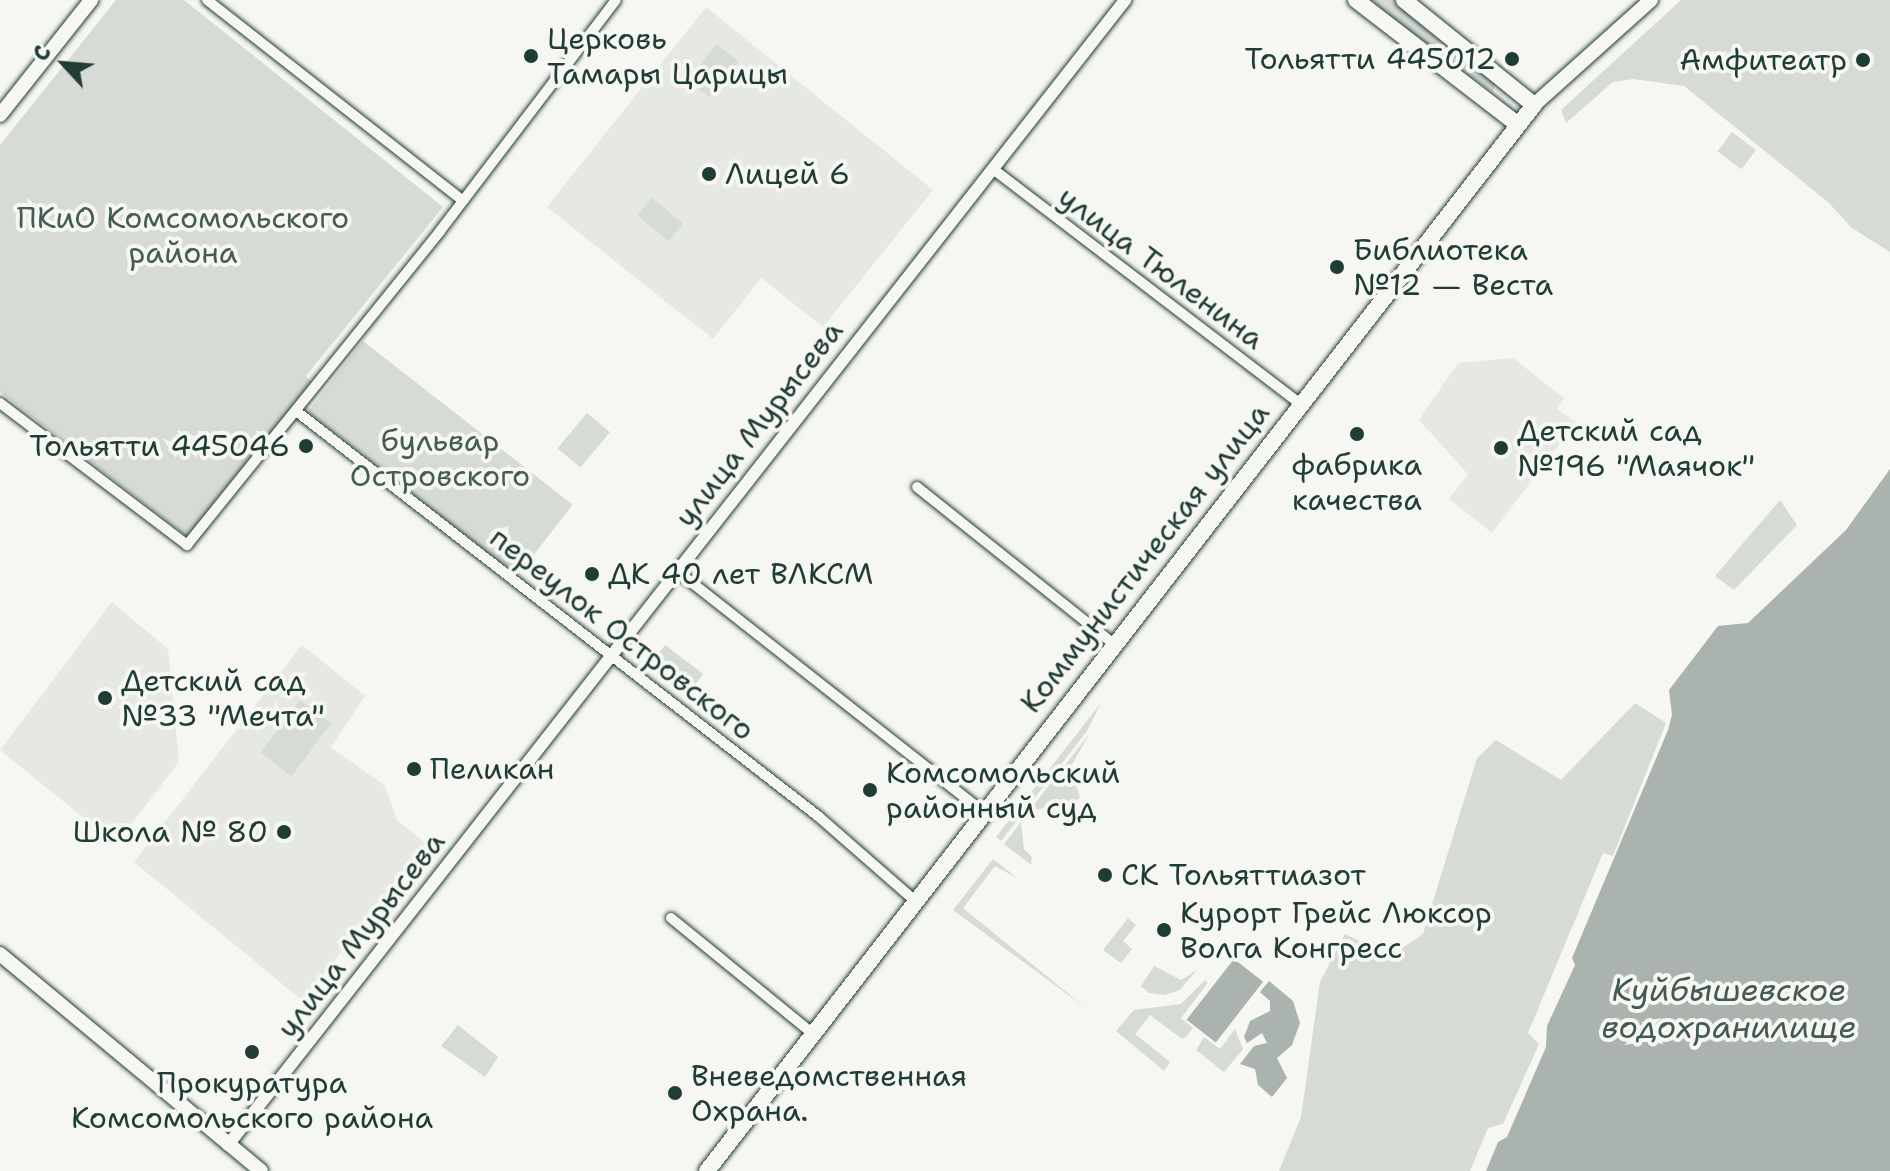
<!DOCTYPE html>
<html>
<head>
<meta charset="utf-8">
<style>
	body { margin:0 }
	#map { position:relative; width:1890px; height:1171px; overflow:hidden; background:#f6f6f2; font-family:"Shantell Sans",sans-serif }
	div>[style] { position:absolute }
	.built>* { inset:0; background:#e6e8e4 }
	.green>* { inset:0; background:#d6dbd6; transform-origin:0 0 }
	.water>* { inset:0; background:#aab3ae; transform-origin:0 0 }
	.roads { filter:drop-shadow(0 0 2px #1f3d34) drop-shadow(0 0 2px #1f3d34) }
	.minor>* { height:10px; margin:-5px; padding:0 5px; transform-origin:5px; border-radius:5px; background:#f6f6f2 }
	.tertiary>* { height:12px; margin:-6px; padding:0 6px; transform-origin:6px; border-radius:6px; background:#f6f6f2 }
	.secondary>* { height:14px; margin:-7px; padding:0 7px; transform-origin:7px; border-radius:7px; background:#f6f6f2 }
	.primary>* { height:16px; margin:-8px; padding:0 8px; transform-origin:8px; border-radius:8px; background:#f6f6f2 }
	.dots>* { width:22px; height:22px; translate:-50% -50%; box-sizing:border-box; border:4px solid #f6f6f2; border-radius:50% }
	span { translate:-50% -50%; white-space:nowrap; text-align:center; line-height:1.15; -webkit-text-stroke:8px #f6f6f2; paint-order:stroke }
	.poi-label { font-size:30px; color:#1f3d34 }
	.left { translate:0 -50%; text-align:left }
	.right { translate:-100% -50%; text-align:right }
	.park-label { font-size:30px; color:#445d54 }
	.street-label { font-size:30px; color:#1f3d34 }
	.water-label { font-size:32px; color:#425a52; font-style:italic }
	.north { position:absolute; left:24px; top:24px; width:80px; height:80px; -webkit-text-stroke:6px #f6f6f2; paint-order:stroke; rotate:296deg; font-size:22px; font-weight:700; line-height:32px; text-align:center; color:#1f3d34 }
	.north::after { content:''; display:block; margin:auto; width:28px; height:36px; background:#1f3d34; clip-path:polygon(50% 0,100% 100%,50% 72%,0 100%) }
</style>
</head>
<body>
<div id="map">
	<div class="built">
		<i style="clip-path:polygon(706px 7px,933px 190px,823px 327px,761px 278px,713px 339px,547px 207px)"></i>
		<i style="clip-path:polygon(1513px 358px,1564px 398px,1557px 409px,1576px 422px,1492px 533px,1449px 499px,1468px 474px,1419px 420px,1458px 363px)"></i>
		<i style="clip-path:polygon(112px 602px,168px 649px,179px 762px,116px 844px,0 750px)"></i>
		<i style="clip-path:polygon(302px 645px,365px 696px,331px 747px,385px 786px,397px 820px,425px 843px,303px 1001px,134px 862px)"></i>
	</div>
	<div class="green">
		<i style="clip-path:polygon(116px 0,184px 0,443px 207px,306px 376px,312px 382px,188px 537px,0 392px,0 145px)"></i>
		<i style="clip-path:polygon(1364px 0,1395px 0,1496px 79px,1493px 92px)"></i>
		<i style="clip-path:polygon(1681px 0,1890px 0,1890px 252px,1852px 228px,1828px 202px,1684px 86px,1633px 79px,1613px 82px,1566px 123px,1561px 110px)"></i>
		<i style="left:717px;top:44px;width:28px;height:46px;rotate:39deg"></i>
		<i style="left:1732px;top:132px;width:30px;height:24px;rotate:37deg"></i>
		<i style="left:652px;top:198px;width:40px;height:23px;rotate:39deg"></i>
		<i style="left:363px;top:341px;width:266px;height:90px;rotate:38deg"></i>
		<i style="left:587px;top:413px;width:30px;height:46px;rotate:40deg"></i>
		<i style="clip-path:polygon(1780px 500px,1797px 525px,1734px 590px,1715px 576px)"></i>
		<i style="left:665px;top:645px;width:48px;height:19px;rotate:37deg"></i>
		<i style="left:300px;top:700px;width:39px;height:66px;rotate:37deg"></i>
		<i style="clip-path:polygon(1101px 703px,1087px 731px,1001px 841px,996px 837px)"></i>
		<i style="clip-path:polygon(1635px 703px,1666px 723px,1613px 856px,1603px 853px,1528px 1033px,1539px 1044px,1503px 1124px,1488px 1128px,1470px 1171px,1279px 1171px,1301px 1117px,1320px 982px,1345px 934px,1390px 956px,1423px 934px,1477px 758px,1496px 740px,1561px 780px)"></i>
		<i style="clip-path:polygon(1090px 733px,1070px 768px,1080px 797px,1064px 816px,1050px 807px,1029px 811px)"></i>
		<i style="clip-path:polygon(1021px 822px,1024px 849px,1032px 857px,1031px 865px,1004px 844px)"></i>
		<i style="clip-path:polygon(993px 859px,1019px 879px,995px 866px,963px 908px,1086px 1008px,953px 910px)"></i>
		<i style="clip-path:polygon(1128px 918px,1136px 925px,1123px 941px,1132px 949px,1121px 963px,1103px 950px)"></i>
		<i style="clip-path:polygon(1154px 966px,1181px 980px,1197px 970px,1180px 990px,1164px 995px,1149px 993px,1141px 986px)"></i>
		<i style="clip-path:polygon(1205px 980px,1208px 983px,1181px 1018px,1193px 1028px,1186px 1037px,1182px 1039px,1150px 1015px,1135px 1034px,1170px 1062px,1164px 1071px,1116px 1031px,1134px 1010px,1181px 1004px)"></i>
		<i style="clip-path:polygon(458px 1025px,498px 1057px,485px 1077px,441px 1046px)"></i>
		<i style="clip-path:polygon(1235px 1029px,1243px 1049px,1224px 1072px,1196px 1050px,1204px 1037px,1220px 1049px)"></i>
	</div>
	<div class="water">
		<i style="clip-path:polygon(1890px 469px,1890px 1171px,1486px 1171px,1498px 1142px,1507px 1137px,1546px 1047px,1547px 1026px,1575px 965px,1572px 958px,1668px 730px,1672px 715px,1669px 690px,1718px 626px,1748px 623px,1846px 530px)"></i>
		<i style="left:1234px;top:959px;width:37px;height:77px;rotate:38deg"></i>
		<i style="clip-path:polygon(1269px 981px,1293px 1001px,1300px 1023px,1292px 1045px,1277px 1058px,1287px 1078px,1272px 1097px,1258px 1085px,1255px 1069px,1240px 1064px,1254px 1046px,1267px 1043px,1262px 1033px,1247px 1043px,1244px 1037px,1250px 1021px,1270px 1011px,1270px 1001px,1260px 992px)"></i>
	</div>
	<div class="roads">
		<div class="minor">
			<i style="left:207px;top:0;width:325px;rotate:38.1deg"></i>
			<i style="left:993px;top:169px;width:387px;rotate:37.4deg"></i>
			<i style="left:0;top:403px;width:235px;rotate:37.2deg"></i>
			<i style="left:187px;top:545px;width:403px;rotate:-51.1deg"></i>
			<i style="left:440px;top:231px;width:290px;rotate:-52.7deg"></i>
			<i style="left:296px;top:411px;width:661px;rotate:37.81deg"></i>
			<i style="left:818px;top:816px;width:128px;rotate:41.2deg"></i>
			<i style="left:917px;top:487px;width:253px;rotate:38.6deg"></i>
			<i style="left:677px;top:571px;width:390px;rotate:38.2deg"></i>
			<i style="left:671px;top:918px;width:182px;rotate:39.2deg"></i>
		</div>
		<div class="tertiary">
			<i style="left:228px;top:1145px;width:1455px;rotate:-51.92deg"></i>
		</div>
		<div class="secondary">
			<i style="left:1534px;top:105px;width:157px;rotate:-41.9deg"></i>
			<i style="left:0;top:115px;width:147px;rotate:-51.6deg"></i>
			<i style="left:0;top:954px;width:339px;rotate:39.7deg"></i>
		</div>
		<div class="primary">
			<i style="left:1356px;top:0;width:203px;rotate:37.6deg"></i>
			<i style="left:707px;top:1171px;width:1349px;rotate:-52.2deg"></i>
			<i style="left:1534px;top:105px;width:167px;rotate:-141.1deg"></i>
		</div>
	</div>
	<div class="dots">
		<i style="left:531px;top:56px;background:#1f3d34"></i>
		<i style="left:1512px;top:59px;background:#1f3d34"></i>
		<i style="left:1863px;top:60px;background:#1f3d34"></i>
		<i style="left:709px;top:174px;background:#1f3d34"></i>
		<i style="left:1337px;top:267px;background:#1f3d34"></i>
		<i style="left:1357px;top:434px;background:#1f3d34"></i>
		<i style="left:306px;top:446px;background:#1f3d34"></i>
		<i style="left:1501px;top:448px;background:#1f3d34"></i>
		<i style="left:592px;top:574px;background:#1f3d34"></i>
		<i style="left:105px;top:698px;background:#1f3d34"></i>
		<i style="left:414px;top:769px;background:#1f3d34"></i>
		<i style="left:870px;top:790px;background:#1f3d34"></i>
		<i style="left:284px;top:832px;background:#1f3d34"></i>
		<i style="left:1105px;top:875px;background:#1f3d34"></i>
		<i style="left:1164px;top:930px;background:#1f3d34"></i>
		<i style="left:252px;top:1052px;background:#1f3d34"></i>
		<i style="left:675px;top:1093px;background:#1f3d34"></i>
	</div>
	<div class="poi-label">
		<span class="left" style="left:547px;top:56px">Церковь<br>Тамары Царицы</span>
		<span class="right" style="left:1496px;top:59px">Тольятти 445012</span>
		<span class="right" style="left:1847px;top:60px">Амфитеатр</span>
		<span class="left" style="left:725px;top:174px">Лицей 6</span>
		<span class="left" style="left:1353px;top:267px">Библиотека<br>№12 — Веста</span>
		<span class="left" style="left:1517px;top:448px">Детский сад<br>№196 "Маячок"</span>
		<span class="right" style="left:290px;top:446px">Тольятти 445046</span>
		<span style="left:1357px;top:482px">фабрика<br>качества</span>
		<span class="left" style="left:608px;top:574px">ДК 40 лет ВЛКСМ</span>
		<span class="left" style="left:121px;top:698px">Детский сад<br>№33 "Мечта"</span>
		<span class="left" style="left:430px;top:769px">Пеликан</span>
		<span class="left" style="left:886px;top:790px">Комсомольский<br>районный суд</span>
		<span class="right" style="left:268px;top:832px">Школа № 80</span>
		<span class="left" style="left:1121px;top:875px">СК Тольяттиазот</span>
		<span class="left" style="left:1180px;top:930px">Курорт Грейс Люксор<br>Волга Конгресс</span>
		<span class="left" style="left:691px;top:1093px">Вневедомственная<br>Охрана.</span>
		<span style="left:252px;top:1100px">Прокуратура<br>Комсомольского района</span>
	</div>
	<div class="park-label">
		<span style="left:183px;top:235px">ПКиО Комсомольского<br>района</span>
		<span style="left:440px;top:458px">бульвар<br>Островского</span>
	</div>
	<div class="street-label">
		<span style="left:1161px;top:268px;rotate:37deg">улица Тюленина</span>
		<span style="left:759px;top:424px;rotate:-52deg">улица Мурысева</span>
		<span style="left:1145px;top:558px;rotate:-52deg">Коммунистическая улица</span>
		<span style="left:622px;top:634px;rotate:38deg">переулок Островского</span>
		<span style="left:361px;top:935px;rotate:-52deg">улица Мурысева</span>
	</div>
	<div class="water-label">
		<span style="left:1729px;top:1009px">Куйбышевское<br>водохранилище</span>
	</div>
	<div class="north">С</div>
</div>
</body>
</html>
